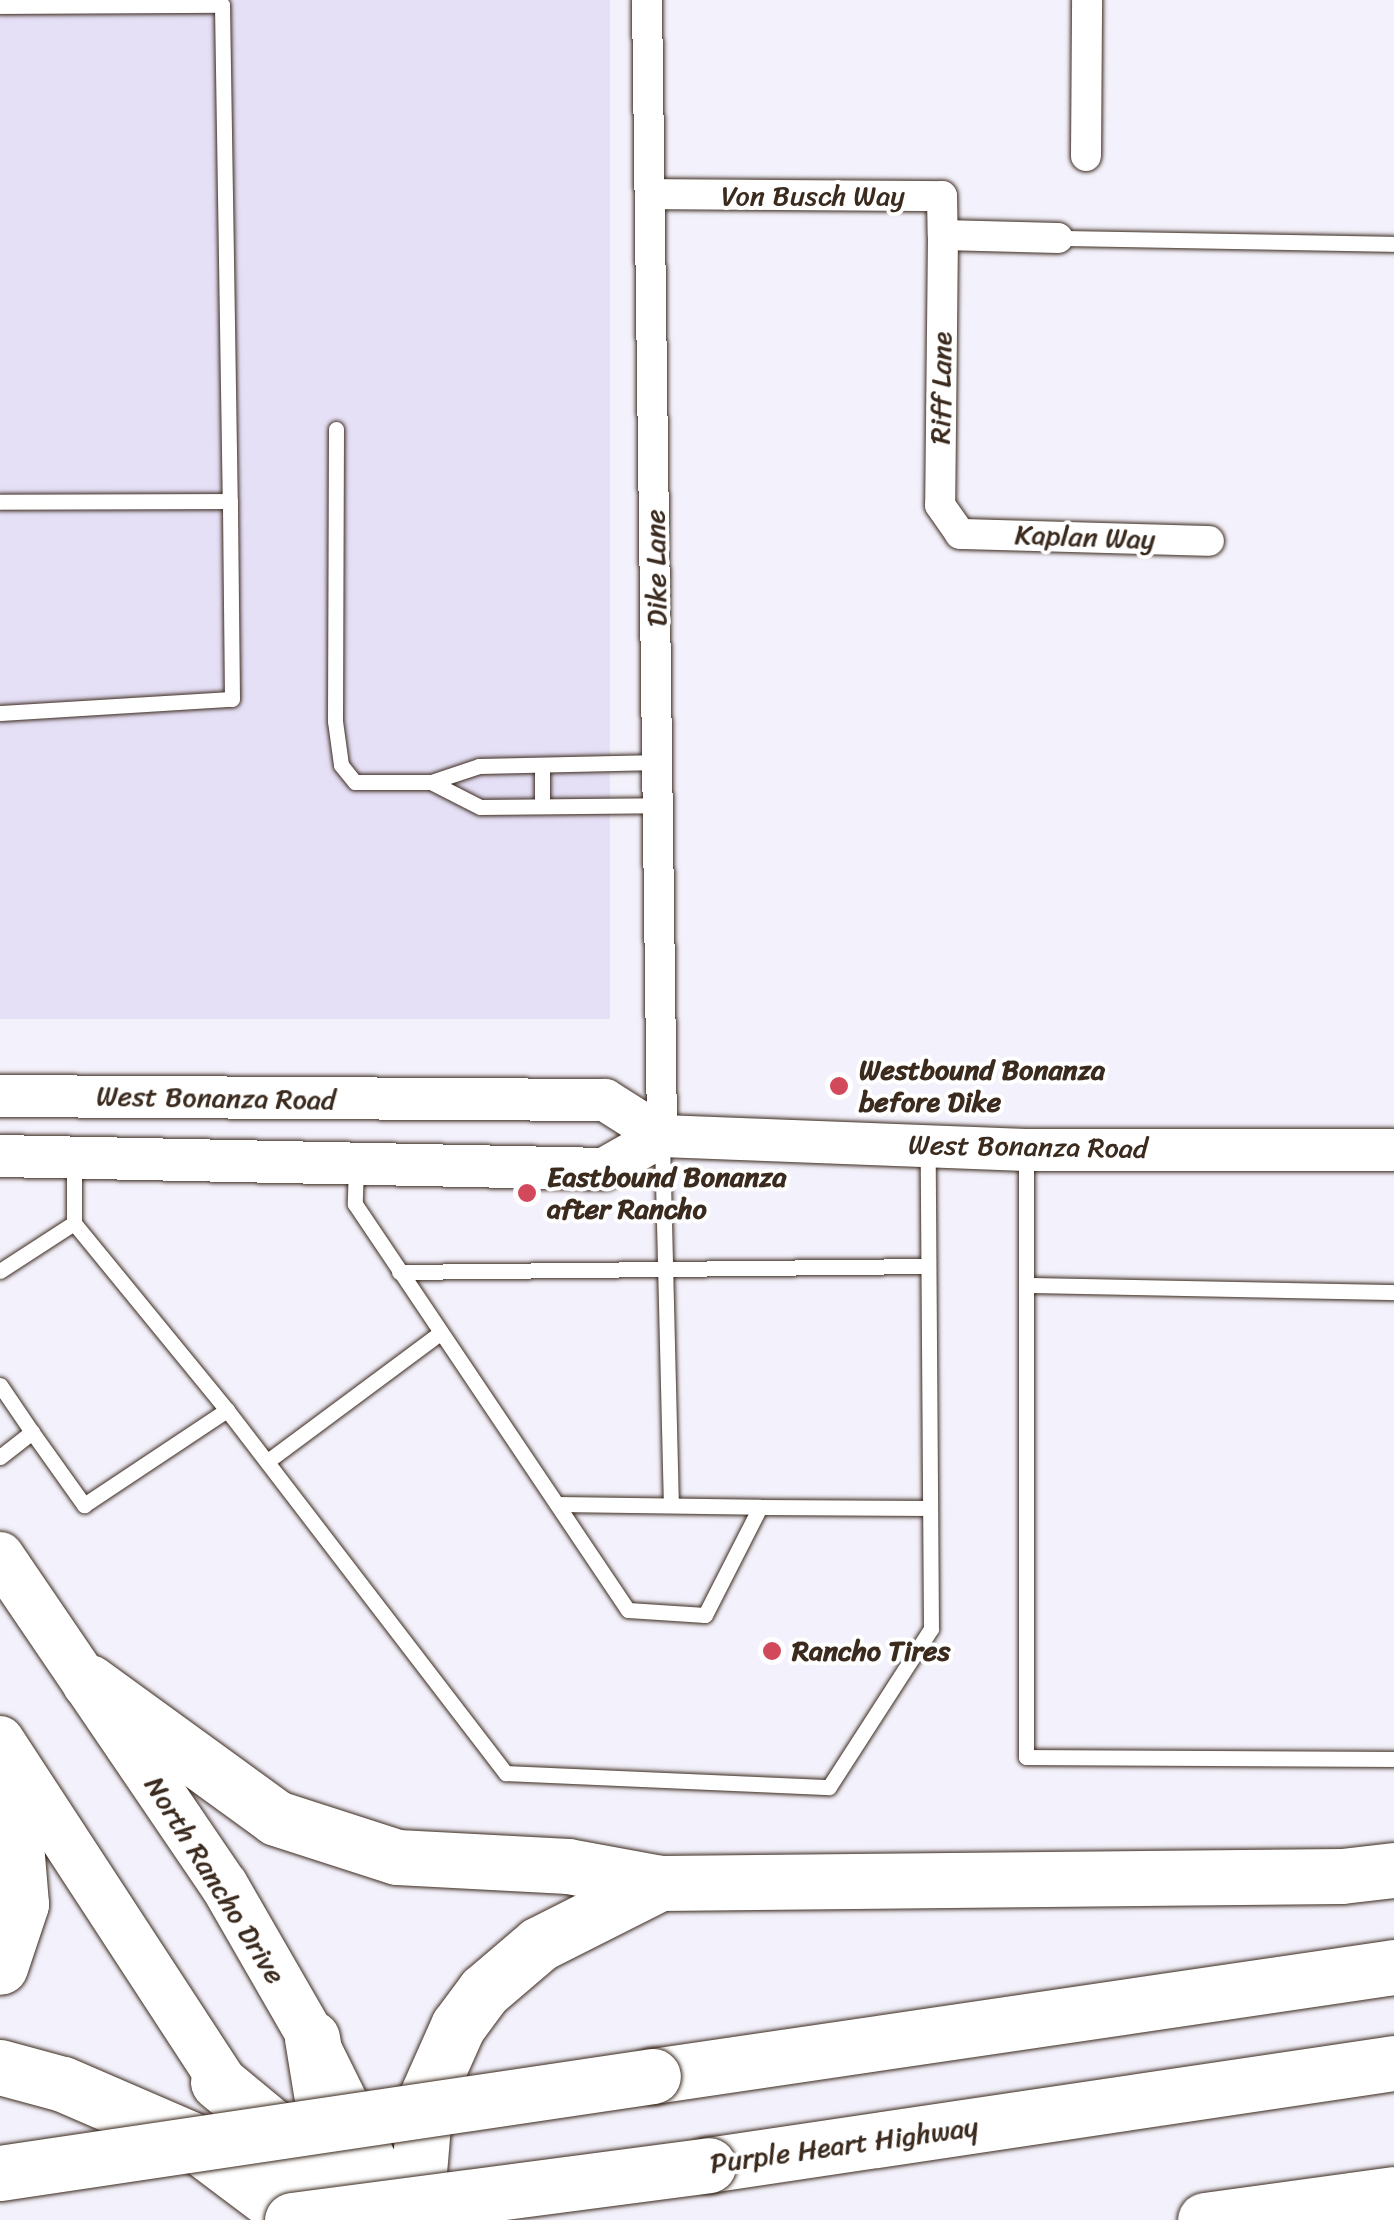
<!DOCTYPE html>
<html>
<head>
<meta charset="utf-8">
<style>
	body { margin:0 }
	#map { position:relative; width:1394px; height:2220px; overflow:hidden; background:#f3f1fb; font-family:Sriracha,sans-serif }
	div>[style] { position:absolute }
	.built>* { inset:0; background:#e5e0f6; transform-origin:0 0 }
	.roads { filter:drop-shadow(0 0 2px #3b2a1e) drop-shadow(0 0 2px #3b2a1e) }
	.service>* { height:15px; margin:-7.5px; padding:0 7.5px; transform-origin:7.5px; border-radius:7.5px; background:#fff }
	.minor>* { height:30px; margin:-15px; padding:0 15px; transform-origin:15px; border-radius:15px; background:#fff }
	.secondary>* { height:42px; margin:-21px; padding:0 21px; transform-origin:21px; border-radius:21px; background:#fff }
	.primary>* { height:48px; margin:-24px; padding:0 24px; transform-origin:24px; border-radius:24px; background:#fff }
	.motorway>* { height:55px; margin:-27.5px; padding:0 27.5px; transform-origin:27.5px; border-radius:27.5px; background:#fff }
	.bridges { filter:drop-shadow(0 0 2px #3b2a1e) drop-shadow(0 0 2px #3b2a1e) }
	.motorway-bridge>* { height:55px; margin:-27.5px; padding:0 27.5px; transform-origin:27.5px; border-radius:27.5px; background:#fff }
	.dots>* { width:28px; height:28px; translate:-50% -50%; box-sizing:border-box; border:5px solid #fff; border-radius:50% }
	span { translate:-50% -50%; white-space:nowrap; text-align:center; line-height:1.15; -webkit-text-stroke:8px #fff; paint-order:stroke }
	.street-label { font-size:28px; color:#3b2a1e }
	.poi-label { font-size:28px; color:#3b2a1e; font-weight:700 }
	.left { translate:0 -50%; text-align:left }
</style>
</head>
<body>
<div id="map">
	<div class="built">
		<i style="left:0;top:0;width:610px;height:1019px"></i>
	</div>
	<div class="roads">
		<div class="service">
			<i style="left:0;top:6px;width:222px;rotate:-0.3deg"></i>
			<i style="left:222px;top:5px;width:496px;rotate:89.1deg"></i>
			<i style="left:230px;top:501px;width:230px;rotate:179.8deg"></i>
			<i style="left:1058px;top:238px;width:336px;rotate:1deg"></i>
			<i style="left:336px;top:429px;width:292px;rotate:90.2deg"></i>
			<i style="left:335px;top:721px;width:44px;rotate:82.2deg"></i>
			<i style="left:341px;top:765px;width:22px;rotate:51deg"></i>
			<i style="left:355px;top:782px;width:76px"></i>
			<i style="left:431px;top:782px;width:51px;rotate:-18.4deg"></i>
			<i style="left:479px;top:766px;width:181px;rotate:-1.3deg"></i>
			<i style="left:0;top:713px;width:232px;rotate:-3.5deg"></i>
			<i style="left:232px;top:699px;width:198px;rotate:-90.6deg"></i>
			<i style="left:542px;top:765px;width:41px;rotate:90deg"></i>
			<i style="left:431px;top:782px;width:55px;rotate:27deg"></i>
			<i style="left:480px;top:807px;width:179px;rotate:-0.6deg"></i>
			<i style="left:662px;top:1140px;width:365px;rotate:88.6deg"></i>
			<i style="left:1026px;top:1154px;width:603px;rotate:90deg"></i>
			<i style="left:1026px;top:1757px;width:368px;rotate:0.3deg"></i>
			<i style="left:356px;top:1167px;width:37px;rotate:92deg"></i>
			<i style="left:355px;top:1204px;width:489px;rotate:56.1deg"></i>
			<i style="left:628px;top:1610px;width:77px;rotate:3.7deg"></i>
			<i style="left:705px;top:1615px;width:121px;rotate:-63deg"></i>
			<i style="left:760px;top:1507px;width:170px;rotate:0.3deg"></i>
			<i style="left:0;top:1271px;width:88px;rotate:-33deg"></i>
			<i style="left:399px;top:1272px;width:529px;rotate:-0.65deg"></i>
			<i style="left:1026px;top:1285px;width:368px;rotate:1.1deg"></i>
			<i style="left:0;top:1385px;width:57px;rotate:55.8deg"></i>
			<i style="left:227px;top:1410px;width:458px;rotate:52.5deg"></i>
			<i style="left:506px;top:1773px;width:323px;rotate:2.5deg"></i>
			<i style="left:829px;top:1787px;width:188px;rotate:-57.2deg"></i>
			<i style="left:931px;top:1629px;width:481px;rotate:-90.4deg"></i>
			<i style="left:0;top:1457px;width:41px;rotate:-38deg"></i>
			<i style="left:32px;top:1432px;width:90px;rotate:54.5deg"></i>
			<i style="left:84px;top:1505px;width:172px;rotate:-33.6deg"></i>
			<i style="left:227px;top:1410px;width:242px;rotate:-129.3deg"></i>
			<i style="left:74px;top:1223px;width:61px;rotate:-90deg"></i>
			<i style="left:269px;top:1460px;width:213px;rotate:-36.6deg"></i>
			<i style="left:557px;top:1504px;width:203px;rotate:0.8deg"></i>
		</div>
		<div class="minor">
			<i style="left:647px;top:0;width:1136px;rotate:89.24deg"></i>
			<i style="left:1086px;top:156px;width:156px;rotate:-89.6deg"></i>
			<i style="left:650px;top:194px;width:292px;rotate:0.4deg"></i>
			<i style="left:942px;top:196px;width:39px;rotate:89deg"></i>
			<i style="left:943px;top:235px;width:115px;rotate:1.5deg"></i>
			<i style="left:943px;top:235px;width:270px;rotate:90.6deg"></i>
			<i style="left:940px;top:505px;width:35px;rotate:55deg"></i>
			<i style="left:960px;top:534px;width:249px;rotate:1.6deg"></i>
		</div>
		<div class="secondary">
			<i style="left:0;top:1096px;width:605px;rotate:0.38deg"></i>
			<i style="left:605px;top:1100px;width:67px;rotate:32.3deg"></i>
			<i style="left:662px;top:1136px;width:364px;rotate:2.2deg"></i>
			<i style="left:1026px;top:1150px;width:368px"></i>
			<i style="left:0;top:1156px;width:604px;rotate:1.23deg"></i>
			<i style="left:604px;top:1169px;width:67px;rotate:-29.6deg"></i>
		</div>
		<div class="primary">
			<i style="left:0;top:1556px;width:398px;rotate:55.8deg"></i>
			<i style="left:224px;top:1885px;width:177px;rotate:60.1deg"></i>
			<i style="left:312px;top:2038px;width:203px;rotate:63.7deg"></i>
			<i style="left:0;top:1740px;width:573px;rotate:56.89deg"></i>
		</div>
		<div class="motorway">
			<i style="left:89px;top:1682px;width:231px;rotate:36deg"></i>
			<i style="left:276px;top:1818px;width:127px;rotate:17.9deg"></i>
			<i style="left:397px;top:1857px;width:171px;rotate:3deg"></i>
			<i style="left:568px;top:1866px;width:94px;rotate:10.5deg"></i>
			<i style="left:660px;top:1883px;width:682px;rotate:-0.59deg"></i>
			<i style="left:1342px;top:1876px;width:52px;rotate:-6.6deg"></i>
			<i style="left:0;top:1798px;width:49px;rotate:70.8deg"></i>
			<i style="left:16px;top:1844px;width:60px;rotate:85.2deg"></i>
			<i style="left:21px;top:1904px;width:66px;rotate:108.4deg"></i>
			<i style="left:312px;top:2038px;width:136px;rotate:80.7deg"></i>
			<i style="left:0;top:2067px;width:65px;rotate:15.1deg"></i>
			<i style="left:63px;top:2084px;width:136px;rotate:23.4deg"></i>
			<i style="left:188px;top:2138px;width:136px;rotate:37deg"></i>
			<i style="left:653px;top:2076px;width:749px;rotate:-8.37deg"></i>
			<i style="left:218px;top:2082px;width:217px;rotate:39.6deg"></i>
			<i style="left:708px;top:2165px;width:694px;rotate:-8.46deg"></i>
			<i style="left:415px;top:2220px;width:120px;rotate:-85.2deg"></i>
			<i style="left:425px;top:2100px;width:81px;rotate:-66deg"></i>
			<i style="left:458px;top:2026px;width:44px;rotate:-53.4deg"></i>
			<i style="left:484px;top:1991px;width:72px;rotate:-40.5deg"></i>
			<i style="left:539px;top:1944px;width:136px;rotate:-26.8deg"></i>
			<i style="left:1205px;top:2220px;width:191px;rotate:-7.8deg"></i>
		</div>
	</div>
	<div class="bridges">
		<div class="motorway-bridge">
			<i style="left:0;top:2173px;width:660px;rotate:-8.45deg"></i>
			<i style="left:292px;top:2220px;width:420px;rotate:-7.5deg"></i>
		</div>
	</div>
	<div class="dots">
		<i style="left:839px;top:1086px;background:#d1495b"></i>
		<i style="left:527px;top:1193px;background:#d1495b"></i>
		<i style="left:772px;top:1651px;background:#d1495b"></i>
	</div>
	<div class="street-label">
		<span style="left:813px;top:196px">Von Busch Way</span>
		<span style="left:941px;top:388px;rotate:-89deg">Riff Lane</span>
		<span style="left:1085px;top:537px;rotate:2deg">Kaplan Way</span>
		<span style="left:656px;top:568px;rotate:-91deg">Dike Lane</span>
		<span style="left:216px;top:1098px;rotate:1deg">West Bonanza Road</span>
		<span style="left:1028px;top:1147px;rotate:1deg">West Bonanza Road</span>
		<span style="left:215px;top:1880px;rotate:58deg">North Rancho Drive</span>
		<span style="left:844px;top:2145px;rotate:-8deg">Purple Heart Highway</span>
	</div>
	<div class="poi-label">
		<span class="left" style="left:859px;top:1086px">Westbound Bonanza<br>before Dike</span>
		<span class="left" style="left:547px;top:1193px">Eastbound Bonanza<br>after Rancho</span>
		<span class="left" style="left:792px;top:1651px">Rancho Tires</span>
	</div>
</div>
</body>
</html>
